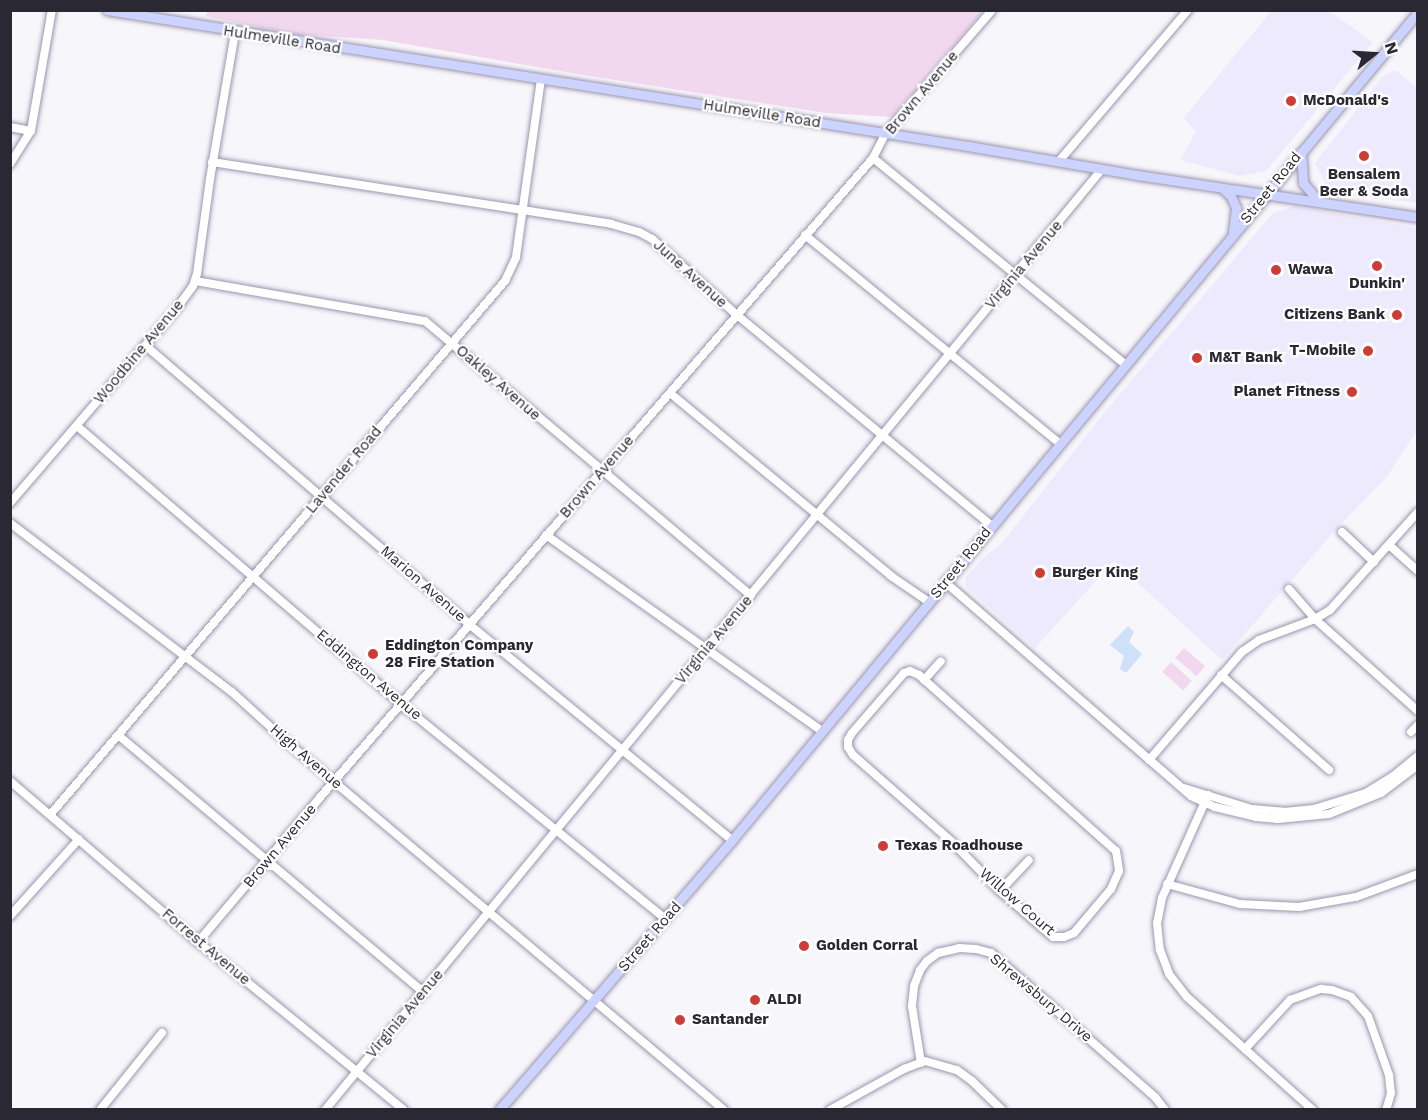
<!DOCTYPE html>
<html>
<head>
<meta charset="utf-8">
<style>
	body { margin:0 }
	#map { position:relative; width:1428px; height:1120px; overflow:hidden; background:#f7f6fb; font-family:"Work Sans",sans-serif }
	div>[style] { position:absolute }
	.built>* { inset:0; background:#edeafd }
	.green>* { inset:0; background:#f2d8ee; transform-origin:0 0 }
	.water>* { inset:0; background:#cee0fa }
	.roads { filter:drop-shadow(0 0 2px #9b96ae) drop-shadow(0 0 2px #9b96ae) }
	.minor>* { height:8px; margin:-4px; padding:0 4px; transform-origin:4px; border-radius:4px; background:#fff }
	.major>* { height:9px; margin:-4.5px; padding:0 4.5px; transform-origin:4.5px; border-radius:4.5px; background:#cbd3fe }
	.dots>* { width:16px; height:16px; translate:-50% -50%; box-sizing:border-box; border:3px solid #fff; border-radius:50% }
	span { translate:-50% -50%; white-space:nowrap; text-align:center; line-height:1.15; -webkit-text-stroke:4.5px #fff; paint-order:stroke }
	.street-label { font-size:15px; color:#2a2832 }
	.poi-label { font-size:15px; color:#2a2832; font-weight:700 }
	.left { translate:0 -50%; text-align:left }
	.right { translate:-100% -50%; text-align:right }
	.frame { position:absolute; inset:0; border:12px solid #2a2832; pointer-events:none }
	.north { position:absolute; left:1344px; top:24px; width:60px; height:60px; -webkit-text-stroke:4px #fff; paint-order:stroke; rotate:72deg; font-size:16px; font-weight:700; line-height:24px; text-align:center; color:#2a2832 }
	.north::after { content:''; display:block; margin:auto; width:21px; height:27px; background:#2a2832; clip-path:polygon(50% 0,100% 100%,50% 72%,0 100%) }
</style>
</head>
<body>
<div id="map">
	<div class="built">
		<i style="clip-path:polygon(1271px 11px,1329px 11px,1373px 42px,1266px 171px,1240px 176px,1180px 160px,1196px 132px,1184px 118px)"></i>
		<i style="clip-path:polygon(1395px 70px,1417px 88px,1417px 203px,1340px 193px,1328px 188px,1315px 163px,1383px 76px)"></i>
		<i style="clip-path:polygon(1294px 206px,1417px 228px,1417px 431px,1386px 478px,1338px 527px,1222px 660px,1114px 561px,1035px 648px,966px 587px,965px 578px,985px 556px,1002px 543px,1104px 413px,1272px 214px)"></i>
	</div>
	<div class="green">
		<i style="clip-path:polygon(208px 11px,983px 10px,983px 11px,892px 117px,826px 113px,583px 75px,383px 40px,293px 34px,205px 16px)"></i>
		<i style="left:1184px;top:648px;width:28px;height:13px;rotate:41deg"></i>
		<i style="left:1171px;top:662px;width:28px;height:13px;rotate:42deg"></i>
	</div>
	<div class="water">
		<i style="clip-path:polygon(1128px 626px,1134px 632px,1129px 642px,1142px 654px,1126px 673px,1120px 669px,1124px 656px,1110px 645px)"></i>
	</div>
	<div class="roads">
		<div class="minor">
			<i style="left:10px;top:127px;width:21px;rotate:11deg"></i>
			<i style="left:873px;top:158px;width:325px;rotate:39.3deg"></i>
			<i style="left:1059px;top:161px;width:199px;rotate:-49.5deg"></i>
			<i style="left:212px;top:162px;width:404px;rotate:8.8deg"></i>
			<i style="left:611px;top:224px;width:29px;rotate:16deg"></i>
			<i style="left:639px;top:232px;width:15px;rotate:28deg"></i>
			<i style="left:652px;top:239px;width:114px;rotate:41.8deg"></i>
			<i style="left:737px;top:315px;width:330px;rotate:39.6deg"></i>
			<i style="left:10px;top:164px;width:39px;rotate:-58deg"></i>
			<i style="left:31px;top:131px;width:123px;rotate:-80.2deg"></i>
			<i style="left:805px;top:235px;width:330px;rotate:39.3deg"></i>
			<i style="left:195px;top:281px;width:233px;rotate:9.9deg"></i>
			<i style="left:425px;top:321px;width:426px;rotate:40.1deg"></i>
			<i style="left:146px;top:346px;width:428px;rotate:40.7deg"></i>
			<i style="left:470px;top:625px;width:339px;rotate:39.4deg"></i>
			<i style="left:670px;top:393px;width:287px;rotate:39.6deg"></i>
			<i style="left:891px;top:576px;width:46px;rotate:34.4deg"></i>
			<i style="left:77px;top:426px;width:427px;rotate:40.6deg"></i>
			<i style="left:401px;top:704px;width:341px;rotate:39.1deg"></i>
			<i style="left:10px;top:503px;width:257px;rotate:-49.4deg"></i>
			<i style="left:177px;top:308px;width:27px;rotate:-54deg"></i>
			<i style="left:193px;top:286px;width:13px;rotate:-72deg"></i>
			<i style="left:197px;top:274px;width:96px;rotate:-82.2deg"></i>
			<i style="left:210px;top:179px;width:149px;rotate:-80.3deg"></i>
			<i style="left:10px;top:523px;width:279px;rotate:37.3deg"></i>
			<i style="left:232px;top:692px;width:76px;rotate:42.3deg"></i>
			<i style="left:288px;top:743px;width:570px;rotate:40.09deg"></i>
			<i style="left:1342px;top:532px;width:44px;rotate:43.2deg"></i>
			<i style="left:546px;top:535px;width:339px;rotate:35.4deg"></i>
			<i style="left:1389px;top:545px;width:39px;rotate:42deg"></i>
			<i style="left:945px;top:582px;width:326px;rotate:41deg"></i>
			<i style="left:1191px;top:796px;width:26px;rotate:25deg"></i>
			<i style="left:1215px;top:807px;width:42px;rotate:13.7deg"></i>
			<i style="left:1256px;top:817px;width:22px;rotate:5deg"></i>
			<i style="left:1278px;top:819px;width:51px;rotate:-5.6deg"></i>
			<i style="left:1329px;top:814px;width:56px;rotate:-22deg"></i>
			<i style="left:1381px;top:793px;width:46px;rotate:-37.1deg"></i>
			<i style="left:1289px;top:589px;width:40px;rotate:49deg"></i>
			<i style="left:1315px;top:619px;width:138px;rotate:41.8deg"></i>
			<i style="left:910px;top:671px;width:10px;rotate:24deg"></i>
			<i style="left:919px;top:675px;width:264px;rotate:41.8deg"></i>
			<i style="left:1116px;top:851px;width:20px;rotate:81deg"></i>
			<i style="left:1119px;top:871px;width:20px;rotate:114deg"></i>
			<i style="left:1111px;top:889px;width:57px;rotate:130.1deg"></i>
			<i style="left:1074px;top:933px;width:11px;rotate:158deg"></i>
			<i style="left:1064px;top:937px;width:11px;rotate:180deg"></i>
			<i style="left:1053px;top:937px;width:70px;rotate:-139deg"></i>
			<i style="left:1000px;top:891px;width:70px;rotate:-134.4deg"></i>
			<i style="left:951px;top:841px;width:130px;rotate:-138.7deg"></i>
			<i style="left:853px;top:755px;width:9px;rotate:-122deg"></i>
			<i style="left:848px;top:747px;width:7px;rotate:-90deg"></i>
			<i style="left:848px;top:740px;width:8px;rotate:-60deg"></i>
			<i style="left:852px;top:733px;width:79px;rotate:-49.1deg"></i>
			<i style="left:904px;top:673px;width:6px;rotate:-18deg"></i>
			<i style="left:1221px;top:675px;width:144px;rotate:41.3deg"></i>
			<i style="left:924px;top:680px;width:25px;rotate:-48deg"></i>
			<i style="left:1411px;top:732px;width:10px;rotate:-45deg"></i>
			<i style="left:118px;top:735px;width:400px;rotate:40.1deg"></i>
			<i style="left:1149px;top:760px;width:143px;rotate:-49.3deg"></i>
			<i style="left:1242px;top:652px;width:21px;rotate:-35deg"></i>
			<i style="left:1259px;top:640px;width:60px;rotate:-20.6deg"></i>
			<i style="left:1315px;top:619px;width:17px;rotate:-31deg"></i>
			<i style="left:1330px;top:610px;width:132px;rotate:-48.1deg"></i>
			<i style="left:10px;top:781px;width:248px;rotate:40.6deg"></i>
			<i style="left:198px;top:942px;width:266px;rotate:39.2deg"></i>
			<i style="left:1184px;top:788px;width:71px;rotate:17.2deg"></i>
			<i style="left:1252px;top:809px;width:32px;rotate:5deg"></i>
			<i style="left:1284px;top:812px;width:30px;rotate:-6deg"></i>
			<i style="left:1314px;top:809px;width:54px;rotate:-17.1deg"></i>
			<i style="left:1366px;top:793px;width:31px;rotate:-32deg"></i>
			<i style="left:1392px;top:777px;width:33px;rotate:-39deg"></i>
			<i style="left:1208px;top:795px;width:113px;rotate:114.1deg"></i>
			<i style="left:1162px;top:898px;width:25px;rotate:101deg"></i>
			<i style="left:1157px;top:923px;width:27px;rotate:84deg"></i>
			<i style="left:1160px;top:950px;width:26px;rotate:69deg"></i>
			<i style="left:1169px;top:974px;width:29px;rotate:52deg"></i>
			<i style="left:1187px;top:997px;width:169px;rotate:41.9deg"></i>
			<i style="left:50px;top:815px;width:702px;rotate:-49.57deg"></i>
			<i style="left:505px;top:281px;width:26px;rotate:-65deg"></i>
			<i style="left:516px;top:257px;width:179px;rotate:-82deg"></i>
			<i style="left:1167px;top:884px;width:76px;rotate:15.3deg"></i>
			<i style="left:1240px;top:904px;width:59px;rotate:2.9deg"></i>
			<i style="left:1299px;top:907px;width:58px;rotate:-10deg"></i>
			<i style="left:1356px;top:897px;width:66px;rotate:-20.4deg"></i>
			<i style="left:1000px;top:891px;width:42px;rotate:-46.9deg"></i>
			<i style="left:10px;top:916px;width:103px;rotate:-48.1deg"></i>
			<i style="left:198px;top:942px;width:185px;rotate:-49.8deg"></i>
			<i style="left:317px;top:801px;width:850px;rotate:-49.15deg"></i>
			<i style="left:873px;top:158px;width:28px;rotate:-63deg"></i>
			<i style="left:886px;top:133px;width:162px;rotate:-49.2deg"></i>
			<i style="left:1245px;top:1049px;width:67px;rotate:-47.4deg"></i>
			<i style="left:1290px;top:1000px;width:33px;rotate:-20deg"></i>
			<i style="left:1321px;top:989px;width:11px;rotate:5deg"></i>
			<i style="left:1332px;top:990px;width:20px;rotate:20deg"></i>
			<i style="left:1351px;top:997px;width:25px;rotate:48deg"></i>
			<i style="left:1368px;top:1016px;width:63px;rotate:70.4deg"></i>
			<i style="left:1389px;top:1075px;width:18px;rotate:84deg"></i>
			<i style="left:1391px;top:1093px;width:18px;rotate:106deg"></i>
			<i style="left:921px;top:1063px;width:58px;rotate:-99deg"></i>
			<i style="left:912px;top:1006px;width:20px;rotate:-84deg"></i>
			<i style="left:914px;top:986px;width:17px;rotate:-69deg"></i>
			<i style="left:920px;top:970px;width:11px;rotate:-52deg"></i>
			<i style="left:927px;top:961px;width:14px;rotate:-36deg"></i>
			<i style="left:938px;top:953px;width:22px;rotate:-13deg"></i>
			<i style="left:959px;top:948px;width:17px;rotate:3deg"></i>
			<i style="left:976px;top:949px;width:16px;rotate:15deg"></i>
			<i style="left:991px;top:953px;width:11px;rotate:41deg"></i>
			<i style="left:999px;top:960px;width:208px;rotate:41.3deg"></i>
			<i style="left:1155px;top:1097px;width:16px;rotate:52deg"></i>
			<i style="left:100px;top:1110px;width:99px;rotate:-51.2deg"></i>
			<i style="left:325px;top:1110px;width:1220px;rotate:-50.45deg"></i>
			<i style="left:830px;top:1110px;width:85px;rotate:-29deg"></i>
			<i style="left:904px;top:1069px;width:22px;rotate:-21deg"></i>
			<i style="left:925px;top:1061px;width:33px;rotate:16deg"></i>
			<i style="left:957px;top:1070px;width:19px;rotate:36deg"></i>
			<i style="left:972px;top:1081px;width:42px;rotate:44deg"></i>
		</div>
		<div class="major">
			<i style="left:107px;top:10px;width:872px;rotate:8.98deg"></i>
			<i style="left:968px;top:146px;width:171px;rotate:9.7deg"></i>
			<i style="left:1137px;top:175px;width:284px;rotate:8.5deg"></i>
			<i style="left:1301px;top:152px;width:31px;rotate:86deg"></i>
			<i style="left:1303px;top:183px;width:23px;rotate:49deg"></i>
			<i style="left:1222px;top:188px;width:12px;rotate:42deg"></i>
			<i style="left:1231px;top:196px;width:13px;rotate:67deg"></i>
			<i style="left:1236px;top:208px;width:24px;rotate:97deg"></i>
			<i style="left:499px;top:1110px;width:357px;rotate:-49.2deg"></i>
			<i style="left:732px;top:840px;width:1075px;rotate:-50.36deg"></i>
		</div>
	</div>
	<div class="dots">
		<i style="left:1291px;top:101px;background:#cb3d36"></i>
		<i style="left:1364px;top:156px;background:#cb3d36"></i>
		<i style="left:1377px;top:266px;background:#cb3d36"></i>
		<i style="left:1276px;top:270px;background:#cb3d36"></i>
		<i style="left:1397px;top:315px;background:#cb3d36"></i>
		<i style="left:1368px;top:351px;background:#cb3d36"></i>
		<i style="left:1197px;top:358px;background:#cb3d36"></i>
		<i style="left:1352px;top:392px;background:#cb3d36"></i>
		<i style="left:1040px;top:573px;background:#cb3d36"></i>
		<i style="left:373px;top:654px;background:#cb3d36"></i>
		<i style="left:883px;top:846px;background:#cb3d36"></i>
		<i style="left:804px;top:946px;background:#cb3d36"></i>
		<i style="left:755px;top:1000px;background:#cb3d36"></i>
		<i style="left:680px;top:1020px;background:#cb3d36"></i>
	</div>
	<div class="street-label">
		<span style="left:282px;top:40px;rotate:9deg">Hulmeville Road</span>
		<span style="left:922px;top:93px;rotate:-50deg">Brown Avenue</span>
		<span style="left:762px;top:114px;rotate:9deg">Hulmeville Road</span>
		<span style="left:1271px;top:188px;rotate:-51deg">Street Road</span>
		<span style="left:1024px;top:265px;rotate:-50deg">Virginia Avenue</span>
		<span style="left:690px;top:274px;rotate:42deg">June Avenue</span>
		<span style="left:139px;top:352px;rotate:-50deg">Woodbine Avenue</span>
		<span style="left:498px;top:383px;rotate:41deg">Oakley Avenue</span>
		<span style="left:344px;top:470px;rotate:-50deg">Lavender Road</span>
		<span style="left:597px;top:477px;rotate:-49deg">Brown Avenue</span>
		<span style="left:961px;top:563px;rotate:-51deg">Street Road</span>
		<span style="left:423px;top:584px;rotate:41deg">Marion Avenue</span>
		<span style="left:714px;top:640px;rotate:-50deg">Virginia Avenue</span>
		<span style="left:369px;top:675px;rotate:40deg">Eddington Avenue</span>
		<span style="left:306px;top:757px;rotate:41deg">High Avenue</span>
		<span style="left:280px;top:846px;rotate:-50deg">Brown Avenue</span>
		<span style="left:1017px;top:902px;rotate:41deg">Willow Court</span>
		<span style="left:650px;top:937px;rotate:-49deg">Street Road</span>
		<span style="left:206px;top:947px;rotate:40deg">Forrest Avenue</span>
		<span style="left:1041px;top:998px;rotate:40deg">Shrewsbury Drive</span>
		<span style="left:405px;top:1014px;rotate:-50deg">Virginia Avenue</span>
	</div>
	<div class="poi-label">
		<span class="left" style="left:1303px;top:101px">McDonald's</span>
		<span style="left:1364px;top:183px">Bensalem<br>Beer &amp; Soda</span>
		<span class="left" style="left:1288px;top:270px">Wawa</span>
		<span style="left:1377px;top:284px">Dunkin'</span>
		<span class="right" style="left:1385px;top:315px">Citizens Bank</span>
		<span class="right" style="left:1356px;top:351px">T-Mobile</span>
		<span class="left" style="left:1209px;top:358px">M&amp;T Bank</span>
		<span class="right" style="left:1340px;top:392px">Planet Fitness</span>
		<span class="left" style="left:1052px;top:573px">Burger King</span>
		<span class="left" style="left:385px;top:654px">Eddington Company<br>28 Fire Station</span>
		<span class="left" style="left:895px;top:846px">Texas Roadhouse</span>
		<span class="left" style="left:816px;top:946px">Golden Corral</span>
		<span class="left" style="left:767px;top:1000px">ALDI</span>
		<span class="left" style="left:692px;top:1020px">Santander</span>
	</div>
	<div class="frame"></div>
	<div class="north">N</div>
</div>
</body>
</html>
